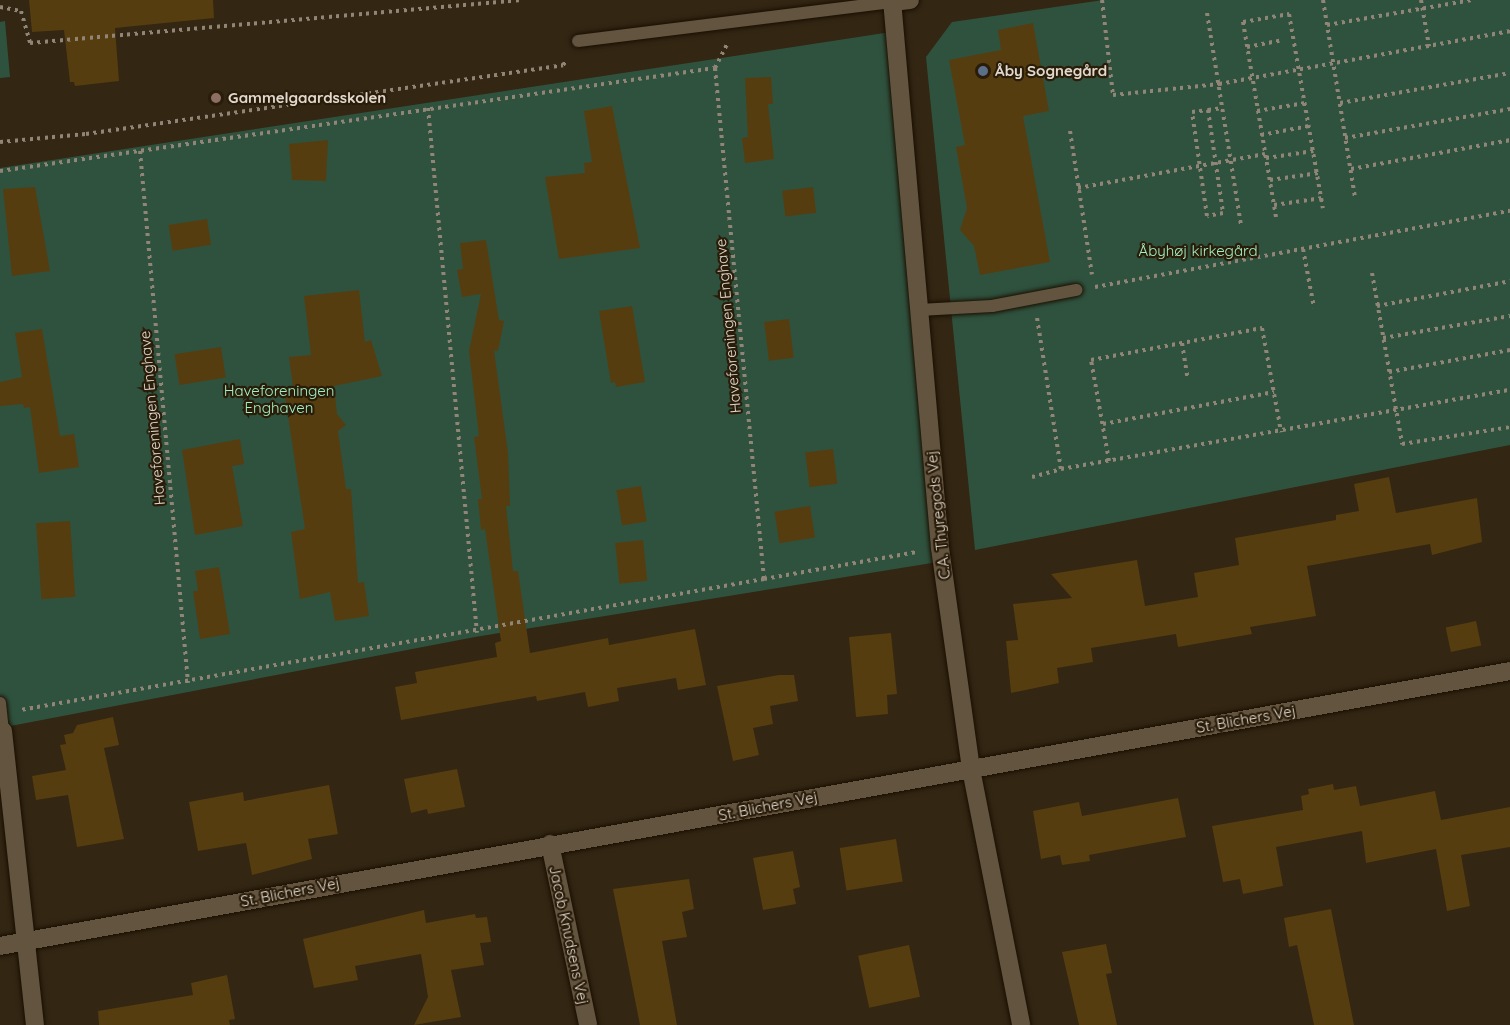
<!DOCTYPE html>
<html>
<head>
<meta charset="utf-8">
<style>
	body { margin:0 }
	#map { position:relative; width:1510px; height:1025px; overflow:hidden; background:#332613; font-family:Quicksand,sans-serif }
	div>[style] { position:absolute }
	.green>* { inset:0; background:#2f523e }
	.building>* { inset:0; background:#563d0f; transform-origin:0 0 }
	.path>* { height:4px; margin-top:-2px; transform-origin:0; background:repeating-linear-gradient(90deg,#908576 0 3px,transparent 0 7.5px) }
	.roads { filter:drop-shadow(0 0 2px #1a0f00) drop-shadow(0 0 2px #1a0f00) }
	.lane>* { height:12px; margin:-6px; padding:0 6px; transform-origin:6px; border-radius:6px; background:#63543f }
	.street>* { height:18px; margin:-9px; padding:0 9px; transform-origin:9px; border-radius:9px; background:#63543f }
	.dots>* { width:16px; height:16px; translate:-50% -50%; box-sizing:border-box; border:3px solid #291c09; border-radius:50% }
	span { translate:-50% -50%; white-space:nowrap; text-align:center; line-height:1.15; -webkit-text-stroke:4.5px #291c09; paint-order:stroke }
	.poi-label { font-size:15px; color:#e2d9ce; font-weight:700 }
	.left { translate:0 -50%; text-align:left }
	.park-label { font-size:15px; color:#a2f0c3 }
	.street-label { font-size:15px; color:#e2d9ce }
</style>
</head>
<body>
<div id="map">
	<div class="green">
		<i style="clip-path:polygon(1103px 0,1510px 0,1510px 445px,975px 550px,926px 57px,952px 22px)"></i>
		<i style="clip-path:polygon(5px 21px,10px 77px,0 78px,0 22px)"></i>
		<i style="clip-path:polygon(891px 32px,938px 562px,475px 637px,0 728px,0 168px)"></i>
	</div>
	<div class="building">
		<i style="clip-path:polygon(29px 0,213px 0,214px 18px,115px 28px,119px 81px,75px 86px,74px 82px,70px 82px,64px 30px,32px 32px)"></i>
		<i style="clip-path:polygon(1033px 23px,1049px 111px,1023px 116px,1050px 262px,980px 275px,974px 246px,960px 230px,967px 208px,956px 147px,965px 145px,949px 60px,1001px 50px,998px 30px)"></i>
		<i style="clip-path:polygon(771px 77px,773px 104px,768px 104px,774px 159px,745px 163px,742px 138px,748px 137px,745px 78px)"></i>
		<i style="clip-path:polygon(612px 106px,640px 248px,559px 259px,545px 177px,585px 173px,584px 163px,592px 162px,584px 111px)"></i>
		<i style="clip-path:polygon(328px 140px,326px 181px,292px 180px,289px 144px)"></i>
		<i style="clip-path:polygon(35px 187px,50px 271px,12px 276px,3px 189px)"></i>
		<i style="left:813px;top:187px;width:26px;height:31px;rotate:83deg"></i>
		<i style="left:207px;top:219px;width:26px;height:39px;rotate:81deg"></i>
		<i style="clip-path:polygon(486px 240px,499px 320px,504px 321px,498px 351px,494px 350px,508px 453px,510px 506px,506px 506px,513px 571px,518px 571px,530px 653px,608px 638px,609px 645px,695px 629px,706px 685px,678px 690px,676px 678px,617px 688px,619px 701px,588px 707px,585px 692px,537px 701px,536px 696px,401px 720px,395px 687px,417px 683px,415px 672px,497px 657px,495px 643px,501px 641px,485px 529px,481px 530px,478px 499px,482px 499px,474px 437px,479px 436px,469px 351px,481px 294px,462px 297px,457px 270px,463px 269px,460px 243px)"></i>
		<i style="clip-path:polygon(359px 290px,365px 342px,371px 340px,382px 376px,334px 386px,337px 414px,346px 425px,338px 431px,346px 489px,351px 489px,358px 583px,364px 582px,369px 616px,335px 621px,330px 592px,300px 599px,291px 532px,305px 529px,285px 396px,294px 394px,289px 357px,311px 355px,304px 296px)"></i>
		<i style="clip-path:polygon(632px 306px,645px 382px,616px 387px,615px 382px,611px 383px,599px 311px)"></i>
		<i style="left:789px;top:319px;width:39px;height:25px;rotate:83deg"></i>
		<i style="clip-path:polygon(42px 329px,60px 436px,74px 434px,79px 467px,39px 473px,30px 407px,24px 408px,23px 404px,0 406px,0 382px,22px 377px,15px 333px)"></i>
		<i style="left:221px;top:347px;width:31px;height:47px;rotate:81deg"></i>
		<i style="clip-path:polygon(240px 439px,244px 464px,232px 466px,243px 526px,195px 535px,182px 450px)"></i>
		<i style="left:833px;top:449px;width:35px;height:28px;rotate:83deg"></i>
		<i style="clip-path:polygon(1389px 477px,1396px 513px,1477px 498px,1482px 542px,1432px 555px,1430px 544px,1307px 566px,1316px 616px,1250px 627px,1252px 634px,1178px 647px,1176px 634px,1091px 648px,1093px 662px,1057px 668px,1059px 683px,1011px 693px,1006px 641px,1018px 640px,1013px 604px,1072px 598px,1051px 574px,1137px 560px,1145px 606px,1198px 597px,1194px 573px,1239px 565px,1235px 538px,1336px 520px,1336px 515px,1359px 511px,1354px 484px)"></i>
		<i style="left:641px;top:486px;width:36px;height:25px;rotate:81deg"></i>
		<i style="left:810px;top:506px;width:32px;height:36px;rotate:81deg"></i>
		<i style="left:70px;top:521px;width:76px;height:34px;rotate:86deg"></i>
		<i style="left:643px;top:540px;width:41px;height:28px;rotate:84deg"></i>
		<i style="clip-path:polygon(219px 567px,230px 634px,200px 639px,193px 591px,198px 591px,195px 571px)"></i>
		<i style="left:1476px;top:621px;width:25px;height:31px;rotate:78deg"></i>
		<i style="clip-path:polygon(891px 633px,897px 694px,887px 695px,888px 714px,856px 717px,849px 637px)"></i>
		<i style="clip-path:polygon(779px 675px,794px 675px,798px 701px,770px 706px,773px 724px,753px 728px,759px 755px,733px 761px,717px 686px)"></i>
		<i style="clip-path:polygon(113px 717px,119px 745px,104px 748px,124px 839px,77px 847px,68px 795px,36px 800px,32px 776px,66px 770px,60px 745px,66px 744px,64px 735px,73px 733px,77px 725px)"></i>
		<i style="clip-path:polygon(457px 769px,465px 807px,428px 814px,427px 809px,411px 813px,404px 779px)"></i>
		<i style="clip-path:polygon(1333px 784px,1334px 790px,1356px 786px,1360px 806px,1435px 791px,1441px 820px,1510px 807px,1510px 847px,1461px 855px,1470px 906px,1447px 911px,1436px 849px,1366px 863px,1362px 831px,1276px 847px,1283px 886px,1243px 894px,1240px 879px,1223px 882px,1212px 826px,1303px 810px,1301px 796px,1309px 794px,1308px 789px)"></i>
		<i style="clip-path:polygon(329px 785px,338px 834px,308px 839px,312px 859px,252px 875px,246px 843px,198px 851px,189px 802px,243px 792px,244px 801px)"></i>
		<i style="clip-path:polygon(1178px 798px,1186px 837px,1089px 855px,1090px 861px,1062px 865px,1060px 855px,1041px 859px,1033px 811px,1079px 802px,1082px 816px)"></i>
		<i style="left:896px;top:839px;width:43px;height:57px;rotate:81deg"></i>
		<i style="clip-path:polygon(793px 851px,800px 887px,793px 889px,796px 904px,763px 910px,753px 858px)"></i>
		<i style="clip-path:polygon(689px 879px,694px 909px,682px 912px,687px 937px,662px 941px,677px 1025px,640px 1025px,613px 889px)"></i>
		<i style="clip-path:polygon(1331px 909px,1354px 1025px,1314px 1025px,1297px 945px,1289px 947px,1284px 918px)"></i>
		<i style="clip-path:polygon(424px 910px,426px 923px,475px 914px,476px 918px,487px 917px,491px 942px,480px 943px,484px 965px,451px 970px,461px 1017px,414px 1025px,428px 997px,421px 954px,355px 966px,358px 980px,314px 988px,303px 939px)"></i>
		<i style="clip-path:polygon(1106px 944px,1112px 973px,1106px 974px,1117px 1025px,1079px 1025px,1062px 952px)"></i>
		<i style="left:909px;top:945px;width:53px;height:52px;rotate:78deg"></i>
		<i style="clip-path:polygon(227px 975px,235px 1019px,229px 1020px,230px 1025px,99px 1025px,98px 1011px,193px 995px,191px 983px)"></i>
	</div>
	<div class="path">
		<i style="left:1102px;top:0;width:96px;rotate:83.4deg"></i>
		<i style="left:1113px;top:95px;width:107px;rotate:-5.9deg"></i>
		<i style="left:1219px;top:84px;width:296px;rotate:-10.3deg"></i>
		<i style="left:1323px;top:0;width:200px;rotate:80.8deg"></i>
		<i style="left:1421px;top:0;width:47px;rotate:80.1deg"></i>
		<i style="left:0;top:7px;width:21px;rotate:11deg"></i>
		<i style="left:21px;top:11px;width:33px;rotate:74deg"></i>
		<i style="left:30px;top:43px;width:493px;rotate:-5deg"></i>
		<i style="left:1207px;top:13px;width:215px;rotate:80.9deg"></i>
		<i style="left:1327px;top:25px;width:147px;rotate:-9.8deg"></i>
		<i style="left:1247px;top:47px;width:33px;rotate:-11deg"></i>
		<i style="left:715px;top:68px;width:27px;rotate:-63deg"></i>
		<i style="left:1340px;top:103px;width:173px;rotate:-10deg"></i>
		<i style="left:428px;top:108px;width:527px;rotate:84.67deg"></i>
		<i style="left:1208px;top:110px;width:104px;rotate:81.7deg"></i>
		<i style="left:1223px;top:213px;width:16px;rotate:169deg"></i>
		<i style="left:1207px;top:216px;width:105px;rotate:-98.2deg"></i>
		<i style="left:1192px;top:112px;width:16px;rotate:-7deg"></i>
		<i style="left:1208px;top:110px;width:15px;rotate:-8deg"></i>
		<i style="left:1257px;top:111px;width:49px;rotate:-9.5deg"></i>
		<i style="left:1070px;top:131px;width:145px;rotate:81.3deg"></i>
		<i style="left:1261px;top:135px;width:49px;rotate:-10.6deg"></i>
		<i style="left:1345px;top:138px;width:168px;rotate:-10deg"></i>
		<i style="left:0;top:142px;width:86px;rotate:-5.3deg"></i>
		<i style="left:86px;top:134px;width:482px;rotate:-8.2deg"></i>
		<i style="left:563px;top:65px;width:6px;rotate:-51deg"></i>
		<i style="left:140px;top:151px;width:534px;rotate:84.84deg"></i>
		<i style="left:1266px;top:158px;width:48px;rotate:-8.5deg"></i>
		<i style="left:1351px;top:169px;width:162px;rotate:-10.3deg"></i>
		<i style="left:0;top:171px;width:722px;rotate:-8.2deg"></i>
		<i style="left:715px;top:68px;width:513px;rotate:84.52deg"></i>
		<i style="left:764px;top:579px;width:755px;rotate:170.01deg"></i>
		<i style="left:1270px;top:180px;width:49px;rotate:-8.3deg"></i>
		<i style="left:1078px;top:188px;width:190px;rotate:-10.3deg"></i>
		<i style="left:1274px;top:205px;width:49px;rotate:-8.3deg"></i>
		<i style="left:1276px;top:217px;width:198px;rotate:-99.6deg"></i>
		<i style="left:1243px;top:22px;width:47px;rotate:-9.9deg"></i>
		<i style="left:1289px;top:14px;width:197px;rotate:80.1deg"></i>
		<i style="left:1303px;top:249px;width:60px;rotate:79.4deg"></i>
		<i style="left:1372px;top:273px;width:174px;rotate:80deg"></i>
		<i style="left:1402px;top:444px;width:109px;rotate:-8.9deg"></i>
		<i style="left:1095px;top:287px;width:422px;rotate:-10.4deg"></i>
		<i style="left:1377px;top:306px;width:135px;rotate:-10.6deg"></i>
		<i style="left:1037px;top:318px;width:153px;rotate:81deg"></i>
		<i style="left:1061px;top:469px;width:456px;rotate:-10deg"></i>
		<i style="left:1383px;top:338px;width:129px;rotate:-9.8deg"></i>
		<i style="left:1182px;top:343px;width:36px;rotate:81deg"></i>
		<i style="left:1389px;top:372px;width:123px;rotate:-10.3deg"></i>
		<i style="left:1103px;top:424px;width:174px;rotate:-10.6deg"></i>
		<i style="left:1109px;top:461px;width:103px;rotate:-100.1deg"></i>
		<i style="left:1091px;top:360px;width:174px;rotate:-10.6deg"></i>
		<i style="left:1262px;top:328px;width:106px;rotate:79.6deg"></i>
		<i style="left:1032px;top:477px;width:30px;rotate:-15deg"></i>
		<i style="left:764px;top:579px;width:155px;rotate:-10deg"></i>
	</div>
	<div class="roads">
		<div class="lane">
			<i style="left:578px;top:41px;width:316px;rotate:-7.1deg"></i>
			<i style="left:919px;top:310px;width:73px;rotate:-3.1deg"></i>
			<i style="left:992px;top:306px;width:86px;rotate:-10.8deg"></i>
			<i style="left:0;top:703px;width:28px;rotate:84deg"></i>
		</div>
		<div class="street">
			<i style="left:892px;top:0;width:550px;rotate:84.99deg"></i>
			<i style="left:940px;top:548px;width:223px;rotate:82deg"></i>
			<i style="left:971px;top:769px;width:261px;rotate:78.9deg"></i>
			<i style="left:892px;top:2px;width:18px;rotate:-6deg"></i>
			<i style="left:3px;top:731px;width:296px;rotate:83.8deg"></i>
			<i style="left:550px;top:844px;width:185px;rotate:78.1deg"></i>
			<i style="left:0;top:946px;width:1535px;rotate:-10.32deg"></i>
		</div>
	</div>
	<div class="dots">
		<i style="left:983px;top:71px;background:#5c6f8a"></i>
		<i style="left:216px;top:98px;background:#8d6e63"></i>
	</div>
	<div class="poi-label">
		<span class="left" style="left:995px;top:71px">Åby Sognegård</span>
		<span class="left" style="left:228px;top:98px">Gammelgaardsskolen</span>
	</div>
	<div class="park-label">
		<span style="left:1198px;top:251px">Åbyhøj kirkegård</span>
		<span style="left:279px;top:399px">Haveforeningen<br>Enghaven</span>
	</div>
	<div class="street-label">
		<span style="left:728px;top:326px;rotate:-95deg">Haveforeningen Enghave</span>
		<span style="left:152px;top:418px;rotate:-95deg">Haveforeningen Enghave</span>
		<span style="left:938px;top:515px;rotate:-96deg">C.A. Thyregods Vej</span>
		<span style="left:1246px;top:719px;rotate:-10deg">St. Blichers Vej</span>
		<span style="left:768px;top:806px;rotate:-11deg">St. Blichers Vej</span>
		<span style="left:290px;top:892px;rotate:-11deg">St. Blichers Vej</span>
		<span style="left:569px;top:935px;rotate:78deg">Jacob Knudsens Vej</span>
	</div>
</div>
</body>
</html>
